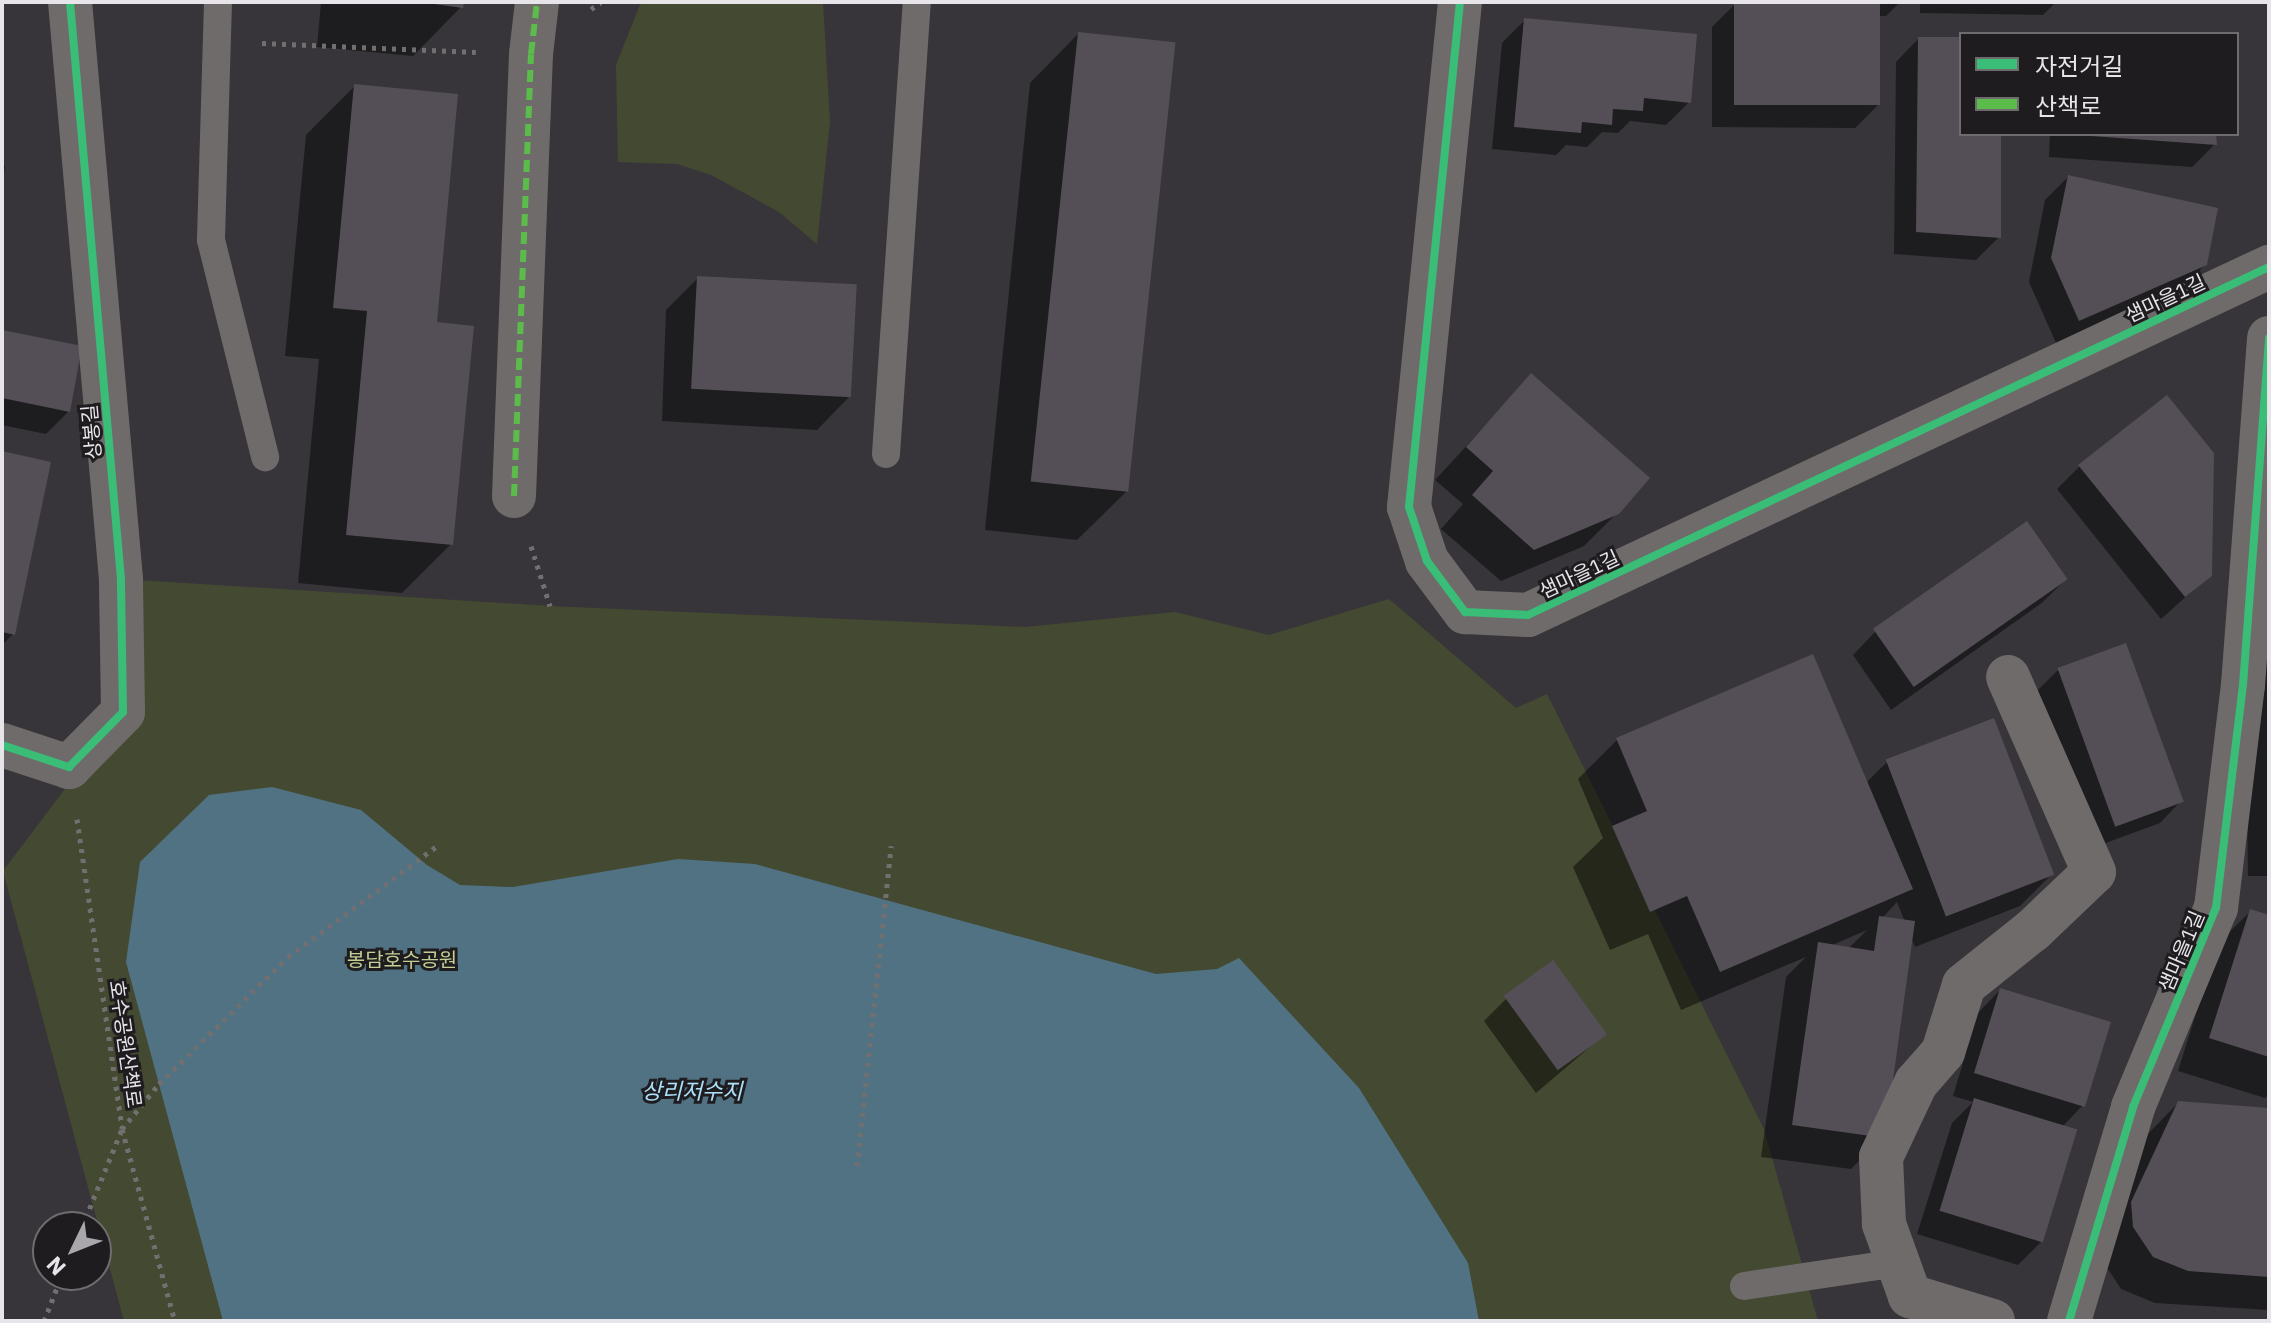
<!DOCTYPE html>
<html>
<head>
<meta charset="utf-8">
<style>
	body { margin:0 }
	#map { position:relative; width:2271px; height:1323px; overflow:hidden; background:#373539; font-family:"IBM Plex Sans","Noto Sans KR",sans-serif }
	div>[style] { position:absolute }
	.green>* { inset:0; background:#444a31 }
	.water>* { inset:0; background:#507282 }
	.shadow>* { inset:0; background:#0007 }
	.building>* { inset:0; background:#544f56; transform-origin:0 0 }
	.path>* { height:5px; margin-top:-2.5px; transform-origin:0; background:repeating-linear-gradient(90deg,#726f70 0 4px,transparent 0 10px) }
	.lane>* { height:28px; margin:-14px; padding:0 14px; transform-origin:14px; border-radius:14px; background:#6f6b6a }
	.street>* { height:44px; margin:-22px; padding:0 22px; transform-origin:22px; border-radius:22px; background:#6f6b6a }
	.quiet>* { height:6px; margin-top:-3px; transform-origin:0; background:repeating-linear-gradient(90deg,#5cbc4b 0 12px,transparent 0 18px) }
	.cycleway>* { height:8px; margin:-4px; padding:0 4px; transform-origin:4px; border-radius:4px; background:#3abd76 }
	span { translate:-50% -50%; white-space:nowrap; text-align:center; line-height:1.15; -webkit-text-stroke:6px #1e1c1f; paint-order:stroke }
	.street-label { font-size:20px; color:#e8e5ea }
	.park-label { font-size:20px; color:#c1ce94 }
	.water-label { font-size:22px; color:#ace0f9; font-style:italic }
	.frame { position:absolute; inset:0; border:4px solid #e8e5ea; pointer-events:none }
	.legend { position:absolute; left:1959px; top:32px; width:280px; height:104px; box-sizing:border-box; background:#1e1c1f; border:2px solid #6f6c70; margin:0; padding:10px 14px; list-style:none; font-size:24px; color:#e8e5ea }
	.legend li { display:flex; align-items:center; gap:16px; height:40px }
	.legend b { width:40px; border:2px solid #6f6c70 }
	.north { position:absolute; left:32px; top:1211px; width:80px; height:80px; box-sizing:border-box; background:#1e1c1f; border:2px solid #6f6c70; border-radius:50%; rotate:227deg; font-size:22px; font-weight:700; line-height:32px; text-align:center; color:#e8e5ea }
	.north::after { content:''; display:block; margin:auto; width:28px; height:36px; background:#aaa7ac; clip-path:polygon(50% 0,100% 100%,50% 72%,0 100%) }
</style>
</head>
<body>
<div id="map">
	<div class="green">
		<i style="clip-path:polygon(641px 2px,823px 2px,830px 122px,817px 244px,779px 212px,711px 175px,677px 164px,618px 162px,616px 65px)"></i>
		<i style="clip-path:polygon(121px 579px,550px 606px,1025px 627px,1175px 612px,1269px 635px,1389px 599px,1516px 708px,1547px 694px,1764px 1129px,1818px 1321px,124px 1321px,3px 871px,123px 712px)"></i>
	</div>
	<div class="water">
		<i style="clip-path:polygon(272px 787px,361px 810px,427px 865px,460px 885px,513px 887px,678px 859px,755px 864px,1156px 974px,1217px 969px,1239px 958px,1359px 1088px,1468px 1263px,1479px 1321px,223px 1321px,126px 962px,140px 862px,209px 795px)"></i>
	</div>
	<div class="shadow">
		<i style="clip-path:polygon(321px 2px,462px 2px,461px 7px,413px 56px,317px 47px)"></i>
		<i style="clip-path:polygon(1737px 2px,1900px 2px,1886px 16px,1878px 16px,1878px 105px,1855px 128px,1712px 127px,1712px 27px)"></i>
		<i style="clip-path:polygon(1920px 2px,2056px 2px,2043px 15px,1920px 13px)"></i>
		<i style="clip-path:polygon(1525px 20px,1689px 102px,1666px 125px,1630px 121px,1618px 133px,1602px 132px,1587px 147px,1566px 145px,1556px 155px,1492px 149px,1502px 43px)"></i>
		<i style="clip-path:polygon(1078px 34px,1126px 492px,1077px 540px,985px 530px,1030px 83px)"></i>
		<i style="clip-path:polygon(1918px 39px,1961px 39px,1961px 134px,1999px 134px,1999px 237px,1976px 260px,1894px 254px,1896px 62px)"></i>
		<i style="clip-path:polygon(355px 86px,435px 324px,451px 544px,402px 593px,298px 583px,319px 359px,285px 356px,306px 135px)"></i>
		<i style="clip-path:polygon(2050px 134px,2214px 134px,2215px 144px,2192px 167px,2049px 157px)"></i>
		<i style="clip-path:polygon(2px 165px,5px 166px,2px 187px)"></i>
		<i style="clip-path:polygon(2068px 177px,2206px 264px,2182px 287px,2056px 343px,2029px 282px,2045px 200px)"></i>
		<i style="clip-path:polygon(698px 278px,849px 397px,817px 430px,662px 421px,666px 310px)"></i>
		<i style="clip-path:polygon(2px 332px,69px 411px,46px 434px,2px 425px)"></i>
		<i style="clip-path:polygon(1531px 376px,1617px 513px,1584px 546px,1501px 581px,1441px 529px,1463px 504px,1435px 480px)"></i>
		<i style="clip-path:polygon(2px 453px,13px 634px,2px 645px)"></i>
		<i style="clip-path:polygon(2080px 466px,2210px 575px,2161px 619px,2057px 489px)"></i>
		<i style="clip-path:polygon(2066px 579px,2043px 602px,1891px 710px,1853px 655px,1875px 632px)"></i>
		<i style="clip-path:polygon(2269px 639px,2269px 876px,2248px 876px,2245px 663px)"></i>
		<i style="clip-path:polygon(2058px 670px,2182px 800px,2160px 823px,2092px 848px,2035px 693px)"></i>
		<i style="clip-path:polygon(evenodd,1617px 740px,1866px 783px,1887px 762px,2052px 874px,2020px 906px,1915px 947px,1911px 937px,1883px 1137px,1851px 1169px,1761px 1157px,1786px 977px,1806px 957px,1681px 1010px,1648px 934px,1610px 950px,1573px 867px,1603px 838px,1578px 779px,1617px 740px,1897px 902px,1905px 922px,1882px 918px,1897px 902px,1617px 740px,1867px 930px,1848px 949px,1830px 946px,1867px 930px)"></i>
		<i style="clip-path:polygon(2251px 911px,2269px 917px,2269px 1094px,2265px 1098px,2178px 1071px,2218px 943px)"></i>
		<i style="clip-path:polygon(2000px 990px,2083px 1105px,2062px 1127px,2041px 1242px,2018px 1265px,1917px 1234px,1952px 1123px,1973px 1102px,1953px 1096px,1978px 1013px)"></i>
		<i style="clip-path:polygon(1507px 998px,1604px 1035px,1536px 1093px,1484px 1021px)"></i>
		<i style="clip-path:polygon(2178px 1103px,2269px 1110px,2269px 1310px,2155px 1303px,2121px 1289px,2102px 1260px,2146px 1136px)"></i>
	</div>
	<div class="building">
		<i style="clip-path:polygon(420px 2px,464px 2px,463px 8px)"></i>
		<i style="left:1734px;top:2px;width:146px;height:103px"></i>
		<i style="clip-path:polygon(1524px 18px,1697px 34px,1691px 103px,1644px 98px,1643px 111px,1613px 109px,1612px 125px,1582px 122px,1581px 133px,1514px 127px)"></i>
		<i style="left:1078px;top:32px;width:98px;height:452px;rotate:6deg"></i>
		<i style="clip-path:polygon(1918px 37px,1961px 37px,1961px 134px,2001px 134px,2001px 238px,1916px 232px)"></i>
		<i style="clip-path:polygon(354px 84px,458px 94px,437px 322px,474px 326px,453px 545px,346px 535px,367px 311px,333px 308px)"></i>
		<i style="clip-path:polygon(2092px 134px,2216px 134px,2217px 145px,2091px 136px)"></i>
		<i style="clip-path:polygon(2068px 175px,2218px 208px,2207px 265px,2079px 321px,2051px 258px)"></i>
		<i style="left:697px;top:276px;width:160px;height:113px;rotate:3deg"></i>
		<i style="clip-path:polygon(2px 330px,82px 346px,70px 412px,2px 398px)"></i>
		<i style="clip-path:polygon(1531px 373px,1650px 478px,1619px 514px,1534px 550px,1472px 495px,1493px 471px,1466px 447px)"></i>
		<i style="clip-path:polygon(2167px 395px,2214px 453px,2212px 576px,2185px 597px,2078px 465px)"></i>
		<i style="clip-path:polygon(2px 451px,51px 462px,15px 635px,2px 632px)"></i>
		<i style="left:2027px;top:521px;width:71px;height:188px;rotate:55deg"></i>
		<i style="left:2126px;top:643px;width:169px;height:73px;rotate:70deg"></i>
		<i style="clip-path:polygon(1813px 654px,1913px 889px,1720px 972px,1687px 896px,1650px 912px,1612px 826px,1647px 811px,1616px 738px)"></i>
		<i style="left:1994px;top:718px;width:168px;height:116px;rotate:69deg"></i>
		<i style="clip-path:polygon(2250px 909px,2269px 915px,2269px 1057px,2209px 1038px)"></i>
		<i style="clip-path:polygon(1879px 916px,1915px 921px,1885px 1138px,1792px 1125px,1818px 942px,1874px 951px)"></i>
		<i style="left:1553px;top:960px;width:92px;height:61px;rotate:54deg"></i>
		<i style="left:2000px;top:988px;width:116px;height:89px;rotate:17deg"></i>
		<i style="left:1974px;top:1098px;width:108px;height:118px;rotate:17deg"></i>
		<i style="clip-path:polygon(2178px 1101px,2269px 1108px,2269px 1277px,2188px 1271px,2153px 1257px,2133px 1227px,2131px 1202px)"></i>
	</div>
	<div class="path">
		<i style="left:591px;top:9px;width:12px;rotate:-35deg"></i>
		<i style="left:262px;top:43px;width:214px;rotate:2.4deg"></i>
		<i style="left:531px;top:546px;width:63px;rotate:72.4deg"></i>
		<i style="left:77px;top:819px;width:313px;rotate:81.7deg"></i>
		<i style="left:122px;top:1129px;width:199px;rotate:74.6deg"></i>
		<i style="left:857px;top:1166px;width:322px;rotate:-83.9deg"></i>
		<i style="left:82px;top:1227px;width:106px;rotate:-67.8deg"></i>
		<i style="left:122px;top:1129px;width:58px;rotate:-50.6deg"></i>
		<i style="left:159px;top:1084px;width:181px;rotate:-44.6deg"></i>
		<i style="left:288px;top:957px;width:187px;rotate:-36.7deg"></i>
		<i style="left:44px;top:1321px;width:49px;rotate:-68.6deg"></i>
	</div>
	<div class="lane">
		<i style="left:218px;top:2px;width:238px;rotate:91.7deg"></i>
		<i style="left:211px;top:240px;width:224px;rotate:76deg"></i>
		<i style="left:886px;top:454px;width:453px;rotate:-86.1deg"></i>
		<i style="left:1744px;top:1286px;width:156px;rotate:-8.5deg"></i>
	</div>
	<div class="street">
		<i style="left:1460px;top:2px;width:508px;rotate:95.77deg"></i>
		<i style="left:1409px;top:507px;width:57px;rotate:71.6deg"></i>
		<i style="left:1427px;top:561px;width:64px;rotate:53.3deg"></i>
		<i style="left:1465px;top:612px;width:63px;rotate:2.7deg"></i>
		<i style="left:1528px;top:615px;width:819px;rotate:-25.16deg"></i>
		<i style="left:514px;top:496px;width:442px;rotate:-87.8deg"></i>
		<i style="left:531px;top:54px;width:52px;rotate:-83.4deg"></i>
		<i style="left:2px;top:745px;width:71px;rotate:18.2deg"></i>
		<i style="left:69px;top:767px;width:77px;rotate:-45.5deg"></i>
		<i style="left:123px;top:712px;width:133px;rotate:-90.9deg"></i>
		<i style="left:121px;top:579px;width:579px;rotate:-95.05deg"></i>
		<i style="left:1993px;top:1321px;width:87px;rotate:-163.2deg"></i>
		<i style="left:1910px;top:1296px;width:77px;rotate:-109.9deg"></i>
		<i style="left:1884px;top:1224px;width:67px;rotate:-92.6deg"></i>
		<i style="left:1881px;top:1157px;width:82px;rotate:-64.7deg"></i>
		<i style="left:1916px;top:1083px;width:41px;rotate:-48.9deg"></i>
		<i style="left:1943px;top:1052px;width:70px;rotate:-72.6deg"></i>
		<i style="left:1964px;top:985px;width:88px;rotate:-38.6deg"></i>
		<i style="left:2033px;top:930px;width:84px;rotate:-43.6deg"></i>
		<i style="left:2094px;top:872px;width:213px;rotate:-113.8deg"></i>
		<i style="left:2069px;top:1321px;width:223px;rotate:-73.3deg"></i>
		<i style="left:2133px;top:1107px;width:216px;rotate:-67.4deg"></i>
		<i style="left:2216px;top:908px;width:225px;rotate:-83.1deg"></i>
		<i style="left:2243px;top:685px;width:348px;rotate:-85.7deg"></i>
	</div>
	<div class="quiet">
		<i style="left:514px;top:496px;width:442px;rotate:-87.8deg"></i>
		<i style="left:531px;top:54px;width:52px;rotate:-83.4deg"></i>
	</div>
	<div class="cycleway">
		<i style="left:1460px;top:2px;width:508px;rotate:95.77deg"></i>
		<i style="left:1409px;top:507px;width:57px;rotate:71.6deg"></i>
		<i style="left:1427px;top:561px;width:64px;rotate:53.3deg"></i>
		<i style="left:1465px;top:612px;width:63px;rotate:2.7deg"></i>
		<i style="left:1528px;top:615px;width:819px;rotate:-25.16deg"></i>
		<i style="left:2px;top:745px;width:71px;rotate:18.2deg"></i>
		<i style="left:69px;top:767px;width:77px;rotate:-45.5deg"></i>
		<i style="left:123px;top:712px;width:133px;rotate:-90.9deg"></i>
		<i style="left:121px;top:579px;width:579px;rotate:-95.05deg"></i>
		<i style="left:2069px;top:1321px;width:223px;rotate:-73.3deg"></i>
		<i style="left:2133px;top:1107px;width:216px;rotate:-67.4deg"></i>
		<i style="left:2216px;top:908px;width:225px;rotate:-83.1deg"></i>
		<i style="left:2243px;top:685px;width:348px;rotate:-85.7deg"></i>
	</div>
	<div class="street-label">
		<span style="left:2165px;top:298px;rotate:-25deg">샘마을1길</span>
		<span style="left:91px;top:432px;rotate:-95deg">상봉길</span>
		<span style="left:1579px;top:574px;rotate:-25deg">샘마을1길</span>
		<span style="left:2181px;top:951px;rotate:-67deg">샘마을1길</span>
		<span style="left:126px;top:1044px;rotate:82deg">호수공원산책로</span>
	</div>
	<div class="park-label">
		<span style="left:402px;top:959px">봉담호수공원</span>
	</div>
	<div class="water-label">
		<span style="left:692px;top:1091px">상리저수지</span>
	</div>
	<div class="frame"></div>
	<ul class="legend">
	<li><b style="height:10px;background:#3abd76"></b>자전거길</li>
	<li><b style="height:10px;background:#5cbc4b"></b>산책로</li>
	</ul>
	<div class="north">N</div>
</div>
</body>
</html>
